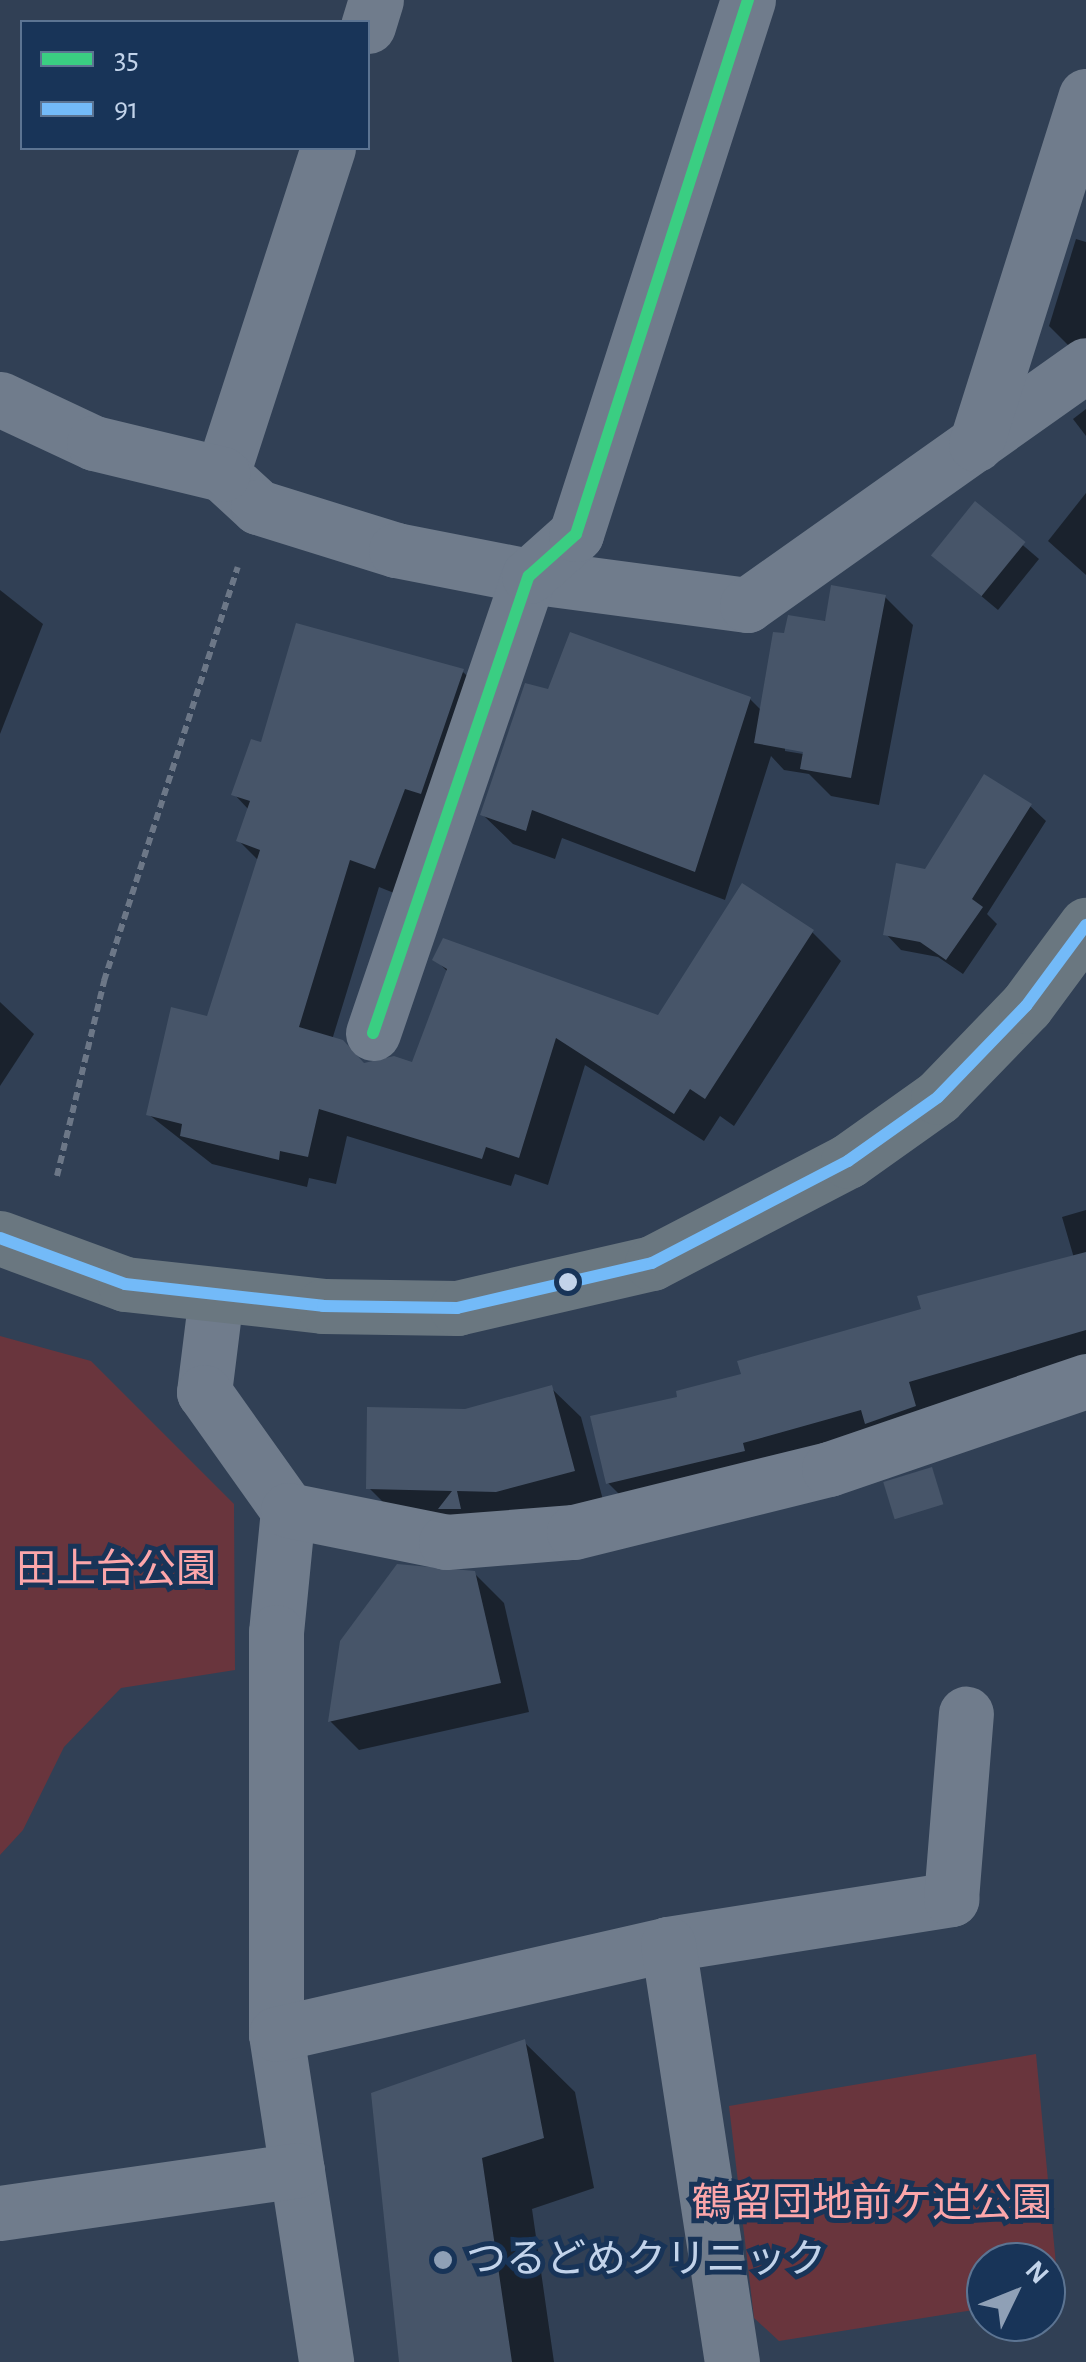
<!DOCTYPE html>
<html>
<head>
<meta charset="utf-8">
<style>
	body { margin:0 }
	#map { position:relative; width:1086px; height:2362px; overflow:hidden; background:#314055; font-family:"Alegreya Sans","Noto Sans JP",sans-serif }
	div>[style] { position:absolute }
	.green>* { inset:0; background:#69353d }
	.shadow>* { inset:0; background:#0007 }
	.building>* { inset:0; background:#475569; transform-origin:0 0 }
	.path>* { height:6px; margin-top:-3px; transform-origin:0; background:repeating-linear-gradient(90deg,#6c7787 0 8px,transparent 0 13px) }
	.minor>* { height:55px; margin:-27.5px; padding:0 27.5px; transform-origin:27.5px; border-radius:27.5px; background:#707c8c }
	.primary>* { height:55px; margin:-27.5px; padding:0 27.5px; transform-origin:27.5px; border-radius:27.5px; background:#6a7780 }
	.bus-1>* { height:12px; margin:-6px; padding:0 6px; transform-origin:6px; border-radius:6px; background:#3ace82 }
	.bus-2>* { height:12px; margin:-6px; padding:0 6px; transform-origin:6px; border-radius:6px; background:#73baf8 }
	.dots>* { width:28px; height:28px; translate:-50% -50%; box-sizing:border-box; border:5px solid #183458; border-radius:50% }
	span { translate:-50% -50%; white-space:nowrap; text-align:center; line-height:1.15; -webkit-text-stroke:10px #183458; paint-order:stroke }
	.park-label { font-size:40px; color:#fca6aa }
	.poi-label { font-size:40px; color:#c2d3ea }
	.left { translate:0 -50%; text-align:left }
	.legend { position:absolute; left:20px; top:20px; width:350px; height:130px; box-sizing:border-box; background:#183458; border:2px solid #5c7492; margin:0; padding:12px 18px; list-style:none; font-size:30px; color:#c2d3ea }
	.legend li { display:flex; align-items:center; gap:20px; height:50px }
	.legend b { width:50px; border:2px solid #5c7492 }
	.north { position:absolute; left:966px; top:2242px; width:100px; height:100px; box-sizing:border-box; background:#183458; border:2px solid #5c7492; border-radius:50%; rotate:47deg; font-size:28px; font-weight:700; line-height:40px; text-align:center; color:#c2d3ea }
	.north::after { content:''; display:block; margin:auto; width:35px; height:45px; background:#8fa0b6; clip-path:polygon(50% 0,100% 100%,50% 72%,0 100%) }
</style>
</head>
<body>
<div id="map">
	<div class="green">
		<i style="clip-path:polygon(0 1336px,91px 1361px,234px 1504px,235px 1670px,121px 1688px,64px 1747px,23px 1830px,0 1855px)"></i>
		<i style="clip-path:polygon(1036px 2054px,1059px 2296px,1046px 2298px,1046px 2262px,986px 2262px,986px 2308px,779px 2341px,754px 2318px,729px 2106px)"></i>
	</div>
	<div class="shadow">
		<i style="clip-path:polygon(1076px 239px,1086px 242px,1086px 353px,1073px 350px,1049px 326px)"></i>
		<i style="clip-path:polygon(1086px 409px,1086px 436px,1073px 419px)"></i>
		<i style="clip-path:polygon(1086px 493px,1086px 575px,1048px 541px)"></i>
		<i style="clip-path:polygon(975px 504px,1039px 559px,998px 610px,950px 570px)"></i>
		<i style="clip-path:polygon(0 590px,43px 624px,0 734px)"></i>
		<i style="clip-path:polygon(evenodd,885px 597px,913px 625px,879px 805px,831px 796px,809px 774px,784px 770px,771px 756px,725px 900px,562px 838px,555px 859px,513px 844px,483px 815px,550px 692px,750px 699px,762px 711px,786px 636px,885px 597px,785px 746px,816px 751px,815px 756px,785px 751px,785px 746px)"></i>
		<i style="clip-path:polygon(463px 672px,492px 700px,404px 897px,379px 887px,332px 1040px,364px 1065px,414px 1065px,448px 972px,435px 959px,659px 1018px,812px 932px,841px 961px,734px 1126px,720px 1116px,704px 1141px,585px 1065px,548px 1185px,515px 1174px,511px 1186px,347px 1136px,336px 1184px,309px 1178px,307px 1187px,212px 1164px,148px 1114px,209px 1019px,259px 861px,239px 841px,249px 810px,234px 794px,263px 745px)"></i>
		<i style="clip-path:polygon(1030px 806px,1046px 821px,987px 914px,997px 924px,963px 974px,938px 957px,901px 950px,886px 934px,926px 871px)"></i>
		<i style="clip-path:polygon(0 1002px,34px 1034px,0 1086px)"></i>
		<i style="clip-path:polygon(1086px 1210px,1086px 1362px,632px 1507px,608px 1483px,680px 1399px,1074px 1258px,1062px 1217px)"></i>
		<i style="clip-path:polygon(551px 1388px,581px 1417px,603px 1500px,526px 1520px,399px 1518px,369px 1488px,465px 1411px)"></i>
		<i style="clip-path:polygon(474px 1573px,504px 1603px,529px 1712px,359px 1750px,330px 1721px)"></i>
		<i style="clip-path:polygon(524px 2042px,575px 2092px,594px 2188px,532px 2209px,554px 2362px,401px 2362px)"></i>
	</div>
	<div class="building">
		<i style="left:975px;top:501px;width:65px;height:70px;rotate:39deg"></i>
		<i style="clip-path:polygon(831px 585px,886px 595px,851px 778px,800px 769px,803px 752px,754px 743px,773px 632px,784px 633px,788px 615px,825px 621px)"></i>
		<i style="clip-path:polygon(296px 623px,464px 669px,421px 794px,405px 789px,375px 869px,350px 860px,299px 1027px,343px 1040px,364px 1063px,394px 1056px,412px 1062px,447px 969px,432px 960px,443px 938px,658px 1015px,742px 883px,814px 930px,705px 1099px,690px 1089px,674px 1114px,556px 1038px,519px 1158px,486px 1147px,482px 1159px,319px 1109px,308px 1157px,280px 1151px,279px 1160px,180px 1136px,182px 1124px,146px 1115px,171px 1007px,207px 1016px,260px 850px,236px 841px,250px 801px,231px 795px,251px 739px,261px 742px)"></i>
		<i style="clip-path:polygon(570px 632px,751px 697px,695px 872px,532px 810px,526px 831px,480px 815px,525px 683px,548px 689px)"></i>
		<i style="clip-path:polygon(984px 774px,1032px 804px,972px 899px,983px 907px,946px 960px,920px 942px,883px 935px,896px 863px,925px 869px)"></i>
		<i style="clip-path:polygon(1086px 1252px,1086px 1330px,909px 1382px,916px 1406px,865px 1424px,861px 1410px,743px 1443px,745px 1451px,606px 1484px,590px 1416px,677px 1397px,676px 1391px,741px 1374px,737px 1361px,921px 1309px,917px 1296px)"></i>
		<i style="clip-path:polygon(552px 1385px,575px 1471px,496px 1492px,457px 1491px,461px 1509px,438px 1509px,452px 1491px,366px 1489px,367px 1407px,465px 1409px)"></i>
		<i style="left:932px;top:1467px;width:39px;height:51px;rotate:73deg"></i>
		<i style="clip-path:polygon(397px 1564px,475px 1571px,501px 1683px,328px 1722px,340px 1641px)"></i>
		<i style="clip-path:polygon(525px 2039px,544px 2138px,482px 2158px,512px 2362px,399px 2362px,371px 2093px)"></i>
	</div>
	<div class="path">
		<i style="left:57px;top:1176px;width:201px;rotate:-76.4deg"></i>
		<i style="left:104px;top:981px;width:435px;rotate:-72.1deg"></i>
	</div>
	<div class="minor">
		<i style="left:368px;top:26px;width:27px;rotate:-73deg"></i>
		<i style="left:328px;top:148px;width:343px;rotate:108deg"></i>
		<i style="left:222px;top:474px;width:49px;rotate:42.5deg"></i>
		<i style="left:258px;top:507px;width:145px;rotate:17.3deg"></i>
		<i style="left:396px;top:550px;width:136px;rotate:11.1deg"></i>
		<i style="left:529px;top:576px;width:220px;rotate:7.6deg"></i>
		<i style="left:747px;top:605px;width:415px;rotate:-35.3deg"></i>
		<i style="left:0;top:399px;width:104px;rotate:25.1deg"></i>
		<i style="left:94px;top:443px;width:132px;rotate:13.6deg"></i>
		<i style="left:976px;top:444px;width:365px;rotate:-72.5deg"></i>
		<i style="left:373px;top:1033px;width:483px;rotate:-71.2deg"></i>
		<i style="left:529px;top:576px;width:63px;rotate:-41.8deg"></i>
		<i style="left:576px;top:534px;width:561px;rotate:-72.15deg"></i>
		<i style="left:216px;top:1296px;width:97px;rotate:97.1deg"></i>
		<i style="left:204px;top:1392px;width:145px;rotate:54.6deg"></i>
		<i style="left:288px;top:1510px;width:123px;rotate:95.6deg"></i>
		<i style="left:276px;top:1632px;width:402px;rotate:90deg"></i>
		<i style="left:276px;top:2034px;width:332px;rotate:81.3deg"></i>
		<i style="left:288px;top:1510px;width:161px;rotate:11.4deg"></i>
		<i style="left:446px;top:1542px;width:128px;rotate:-4.5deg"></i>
		<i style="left:574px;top:1532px;width:263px;rotate:-13.9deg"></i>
		<i style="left:829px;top:1469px;width:272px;rotate:-18.9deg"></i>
		<i style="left:668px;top:1944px;width:287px;rotate:-9deg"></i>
		<i style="left:951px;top:1899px;width:186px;rotate:-85.4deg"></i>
		<i style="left:276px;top:2034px;width:402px;rotate:-12.9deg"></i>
		<i style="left:668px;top:1944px;width:423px;rotate:81.3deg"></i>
		<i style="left:0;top:2213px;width:300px;rotate:-8.2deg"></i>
	</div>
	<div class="primary">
		<i style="left:0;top:1238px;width:133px;rotate:20.2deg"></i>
		<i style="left:125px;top:1284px;width:199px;rotate:6.3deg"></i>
		<i style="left:323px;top:1306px;width:134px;rotate:0.9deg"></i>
		<i style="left:457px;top:1308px;width:200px;rotate:-13deg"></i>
		<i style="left:652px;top:1263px;width:221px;rotate:-27.5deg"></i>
		<i style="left:848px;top:1161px;width:110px;rotate:-35.4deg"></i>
		<i style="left:938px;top:1097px;width:127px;rotate:-46deg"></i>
		<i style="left:1026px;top:1006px;width:101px;rotate:-53.5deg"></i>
	</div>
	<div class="bus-1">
		<i style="left:373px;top:1033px;width:483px;rotate:-71.2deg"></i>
		<i style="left:529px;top:576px;width:63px;rotate:-41.8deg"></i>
		<i style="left:576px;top:534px;width:561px;rotate:-72.15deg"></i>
	</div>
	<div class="bus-2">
		<i style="left:0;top:1238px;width:133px;rotate:20.2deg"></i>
		<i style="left:125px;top:1284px;width:199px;rotate:6.3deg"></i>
		<i style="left:323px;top:1306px;width:134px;rotate:0.9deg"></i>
		<i style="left:457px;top:1308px;width:200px;rotate:-13deg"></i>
		<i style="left:652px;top:1263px;width:221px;rotate:-27.5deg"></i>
		<i style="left:848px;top:1161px;width:110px;rotate:-35.4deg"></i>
		<i style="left:938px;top:1097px;width:127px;rotate:-46deg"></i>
		<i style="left:1026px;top:1006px;width:101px;rotate:-53.5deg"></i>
	</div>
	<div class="dots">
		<i style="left:568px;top:1282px;background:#c2d3ea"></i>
		<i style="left:443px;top:2260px;background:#8fa0b6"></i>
	</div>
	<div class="park-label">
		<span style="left:116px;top:1570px">田上台公園</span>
		<span style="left:872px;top:2204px">鶴留団地前ケ迫公園</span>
	</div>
	<div class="poi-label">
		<span class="left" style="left:466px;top:2260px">つるどめクリニック</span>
	</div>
	<ul class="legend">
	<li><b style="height:12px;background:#3ace82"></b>35</li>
	<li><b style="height:12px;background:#73baf8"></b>91</li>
	</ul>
	<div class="north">N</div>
</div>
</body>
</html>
